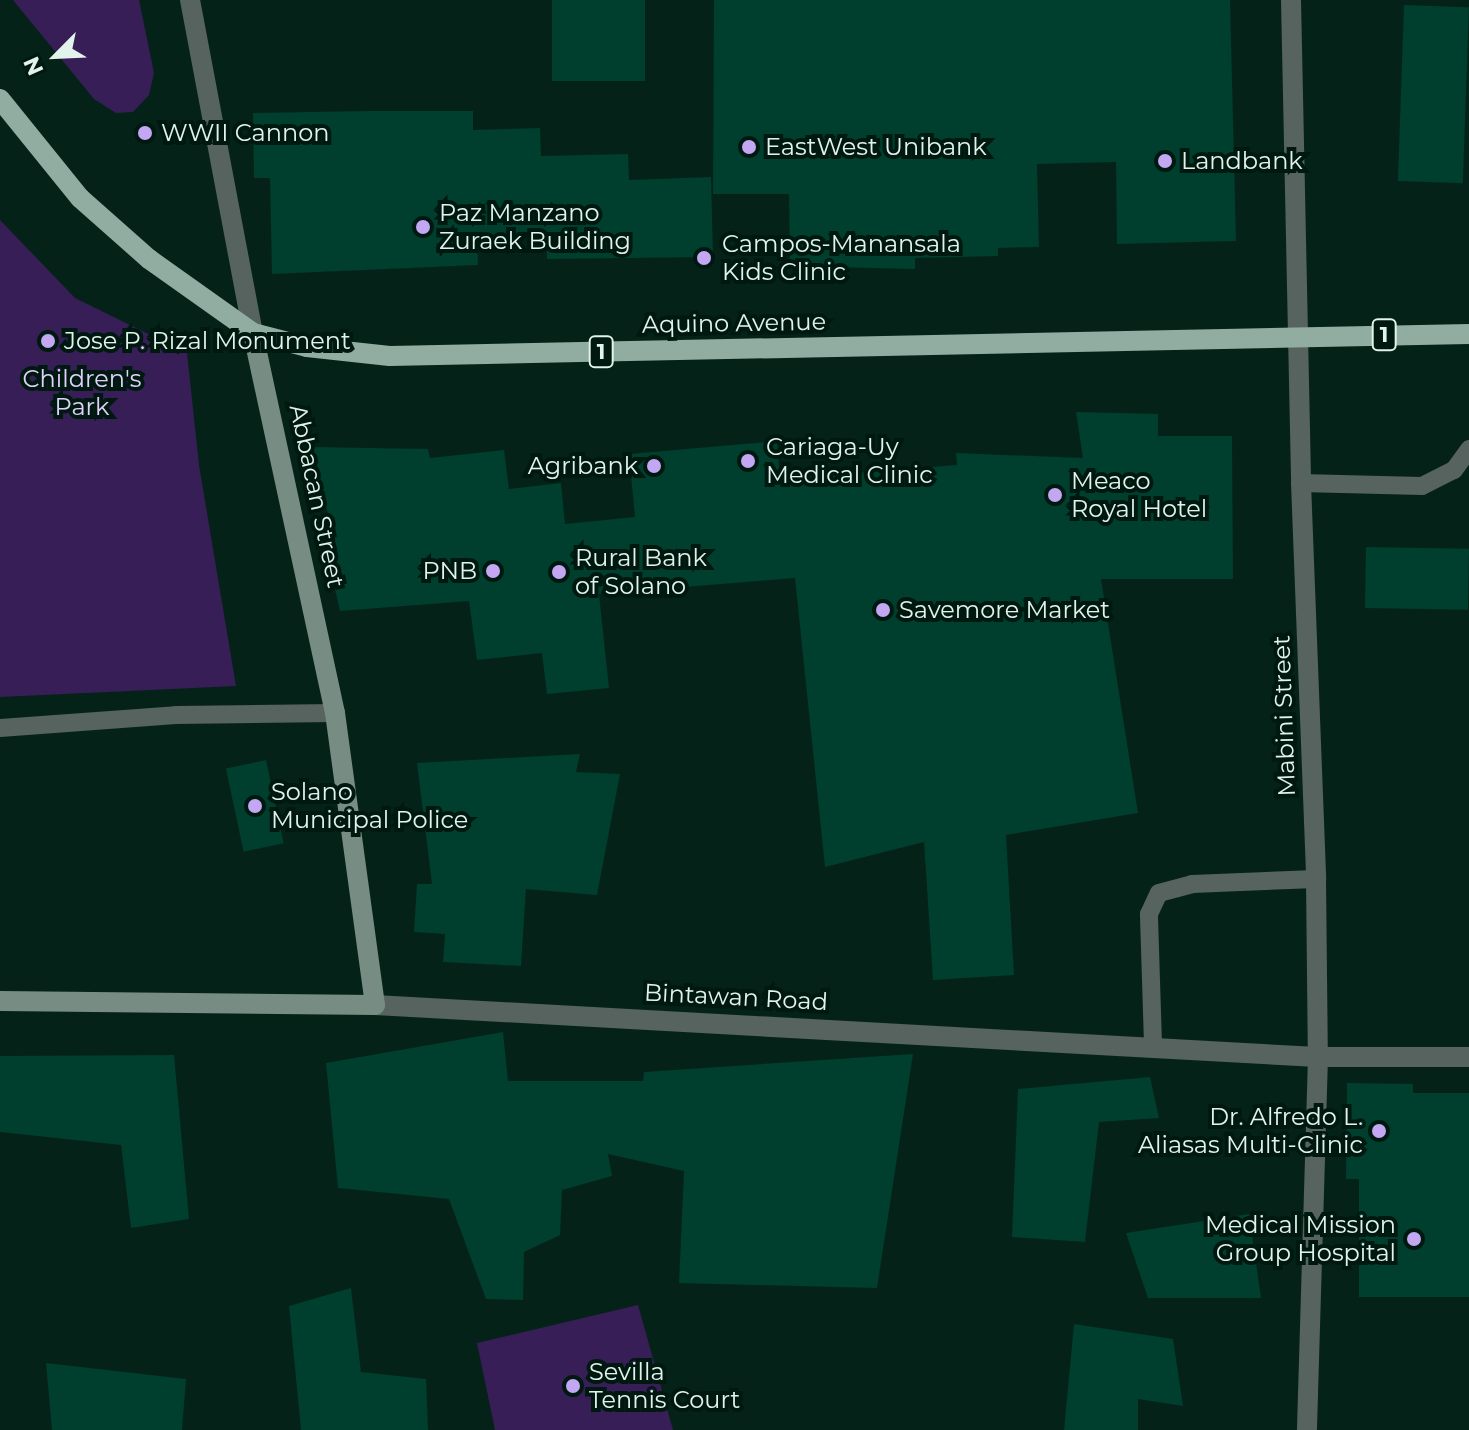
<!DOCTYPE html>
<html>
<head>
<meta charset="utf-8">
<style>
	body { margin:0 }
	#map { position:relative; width:1469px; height:1430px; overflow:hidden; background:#052219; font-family:Montserrat,sans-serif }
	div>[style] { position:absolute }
	.green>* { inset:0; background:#371e57 }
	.building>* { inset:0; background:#003e2d; transform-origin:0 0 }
	.service>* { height:18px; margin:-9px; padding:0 9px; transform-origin:9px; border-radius:9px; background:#56635e }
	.minor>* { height:20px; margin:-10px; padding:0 10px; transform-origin:10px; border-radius:10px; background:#56635e }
	.secondary>* { height:20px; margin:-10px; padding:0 10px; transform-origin:10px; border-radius:10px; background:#778c83 }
	.primary>* { height:20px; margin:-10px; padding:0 10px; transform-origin:10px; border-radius:10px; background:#91aca0 }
	.dots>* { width:22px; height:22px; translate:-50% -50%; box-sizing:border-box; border:4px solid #001910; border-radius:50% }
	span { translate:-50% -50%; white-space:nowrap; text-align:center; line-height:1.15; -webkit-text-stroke:8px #001910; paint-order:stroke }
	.shield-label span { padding:2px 6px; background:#001910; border:2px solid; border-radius:6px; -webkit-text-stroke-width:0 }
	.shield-label { font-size:22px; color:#e2f3ec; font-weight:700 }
	.poi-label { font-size:24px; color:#e2f3ec }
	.left { translate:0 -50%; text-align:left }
	.right { translate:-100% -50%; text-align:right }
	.street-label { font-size:24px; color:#e2f3ec }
	.park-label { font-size:24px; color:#e0d2fa }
	.north { position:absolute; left:16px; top:16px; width:80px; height:80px; -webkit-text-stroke:6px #001910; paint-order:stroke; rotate:246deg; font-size:22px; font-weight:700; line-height:32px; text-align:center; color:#e2f3ec }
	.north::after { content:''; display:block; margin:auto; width:28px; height:36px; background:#e2f3ec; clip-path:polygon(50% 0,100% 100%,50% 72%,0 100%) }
</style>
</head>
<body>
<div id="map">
	<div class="green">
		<i style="clip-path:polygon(13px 0,139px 0,154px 73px,149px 95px,133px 112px,116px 113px,94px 99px)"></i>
		<i style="clip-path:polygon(0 220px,75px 298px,187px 353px,199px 465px,236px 686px,0 697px)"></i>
		<i style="clip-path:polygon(638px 1305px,673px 1430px,495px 1430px,477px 1343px)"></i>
	</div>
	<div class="building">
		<i style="left:552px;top:0;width:93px;height:81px"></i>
		<i style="clip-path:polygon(714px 0,1230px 0,1236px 241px,1117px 244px,1116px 162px,1037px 164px,1039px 247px,998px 248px,998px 256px,915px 258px,915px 269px,790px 266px,789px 194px,713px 194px)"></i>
		<i style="left:1404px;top:5px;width:65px;height:176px;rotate:2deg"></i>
		<i style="clip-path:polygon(368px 111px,473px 111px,473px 130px,540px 128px,541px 156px,628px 154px,629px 180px,711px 177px,713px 257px,547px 259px,546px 235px,477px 238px,478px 265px,272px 274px,270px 178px,254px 178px,253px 113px)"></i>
		<i style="clip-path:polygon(1076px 412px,1158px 414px,1158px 436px,1232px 436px,1233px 579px,1101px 579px,1138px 813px,1006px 835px,1014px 975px,933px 980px,924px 842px,825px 867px,795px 578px,599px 594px,609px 688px,547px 694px,542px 653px,477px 660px,469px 601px,340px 611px,320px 523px,329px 519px,313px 447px,428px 449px,430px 458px,504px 450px,509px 489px,561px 483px,565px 524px,635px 517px,629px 454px,777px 441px,780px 479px,957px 465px,956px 453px,1083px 458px)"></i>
		<i style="left:1366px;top:547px;width:103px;height:61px;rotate:1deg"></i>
		<i style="clip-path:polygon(580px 754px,576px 772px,620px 774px,597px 895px,526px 889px,521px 966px,443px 962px,445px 934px,414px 932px,417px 884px,432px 884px,417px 763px)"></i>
		<i style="left:266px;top:760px;width:85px;height:41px;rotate:78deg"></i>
		<i style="clip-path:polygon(503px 1032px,508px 1081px,643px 1081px,644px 1072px,913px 1054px,877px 1288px,679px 1283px,684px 1171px,608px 1154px,612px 1176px,562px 1190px,560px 1235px,524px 1252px,523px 1300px,486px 1299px,449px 1199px,338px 1188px,326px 1063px)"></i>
		<i style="clip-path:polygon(174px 1055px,189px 1219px,131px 1228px,121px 1145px,0 1132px,0 1056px)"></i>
		<i style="clip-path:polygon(1150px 1077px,1159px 1118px,1099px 1122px,1085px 1242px,1012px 1237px,1018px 1089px)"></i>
		<i style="clip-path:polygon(1347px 1083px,1413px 1084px,1413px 1093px,1469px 1093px,1469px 1297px,1359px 1297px,1359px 1179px,1346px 1179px)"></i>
		<i style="clip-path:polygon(1249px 1214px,1261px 1298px,1148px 1298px,1126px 1233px)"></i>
		<i style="clip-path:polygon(351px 1288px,361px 1372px,426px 1379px,428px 1430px,301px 1430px,289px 1306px)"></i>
		<i style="clip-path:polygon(1074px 1324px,1173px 1339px,1183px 1406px,1138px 1399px,1138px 1430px,1064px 1430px)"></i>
		<i style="clip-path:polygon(46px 1363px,186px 1379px,182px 1430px,52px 1430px)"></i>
	</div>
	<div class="service">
		<i style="left:1301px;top:483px;width:121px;rotate:1.4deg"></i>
		<i style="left:1422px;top:486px;width:36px;rotate:-27deg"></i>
		<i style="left:1454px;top:470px;width:26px;rotate:-54deg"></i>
		<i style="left:0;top:728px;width:176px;rotate:-4.2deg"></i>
		<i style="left:176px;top:715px;width:159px;rotate:-0.7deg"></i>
		<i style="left:1153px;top:1044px;width:130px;rotate:-91.8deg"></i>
		<i style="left:1149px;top:914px;width:23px;rotate:-65deg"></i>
		<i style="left:1159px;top:893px;width:34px;rotate:-15deg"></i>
		<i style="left:1192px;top:884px;width:124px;rotate:-2.3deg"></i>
	</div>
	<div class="minor">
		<i style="left:190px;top:0;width:339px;rotate:79.3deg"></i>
		<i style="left:1291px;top:0;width:483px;rotate:88.8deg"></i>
		<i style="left:1301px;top:483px;width:396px;rotate:87.8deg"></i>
		<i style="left:1316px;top:879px;width:178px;rotate:89.4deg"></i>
		<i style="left:1318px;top:1057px;width:373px;rotate:91.7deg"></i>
		<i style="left:375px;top:1005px;width:944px;rotate:3.16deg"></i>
		<i style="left:1318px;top:1057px;width:151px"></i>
	</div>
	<div class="secondary">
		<i style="left:0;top:1001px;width:375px;rotate:0.6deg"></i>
		<i style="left:375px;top:1005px;width:295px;rotate:-97.8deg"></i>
		<i style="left:335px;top:713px;width:389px;rotate:-102.2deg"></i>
	</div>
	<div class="primary">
		<i style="left:0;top:99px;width:127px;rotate:51.1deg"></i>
		<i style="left:80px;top:198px;width:92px;rotate:41.5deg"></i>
		<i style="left:149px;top:259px;width:128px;rotate:35.4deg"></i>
		<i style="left:253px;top:333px;width:56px;rotate:14.5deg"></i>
		<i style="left:307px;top:347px;width:83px;rotate:6.2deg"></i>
		<i style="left:390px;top:356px;width:1079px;rotate:-1.17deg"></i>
	</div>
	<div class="dots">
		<i style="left:145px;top:133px;background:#c3a7f2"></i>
		<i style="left:749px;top:147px;background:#c3a7f2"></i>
		<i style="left:1165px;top:161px;background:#c3a7f2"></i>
		<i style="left:423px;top:227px;background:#c3a7f2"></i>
		<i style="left:704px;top:258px;background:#c3a7f2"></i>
		<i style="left:48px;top:341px;background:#c3a7f2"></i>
		<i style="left:748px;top:461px;background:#c3a7f2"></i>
		<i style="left:654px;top:466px;background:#c3a7f2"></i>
		<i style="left:1055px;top:495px;background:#c3a7f2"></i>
		<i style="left:493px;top:571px;background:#c3a7f2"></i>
		<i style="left:559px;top:572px;background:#c3a7f2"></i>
		<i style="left:883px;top:610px;background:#c3a7f2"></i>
		<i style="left:255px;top:806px;background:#c3a7f2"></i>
		<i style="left:1379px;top:1131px;background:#c3a7f2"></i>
		<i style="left:1414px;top:1239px;background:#c3a7f2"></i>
		<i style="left:573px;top:1386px;background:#c3a7f2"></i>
	</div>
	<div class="shield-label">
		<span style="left:1384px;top:335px">1</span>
		<span style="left:601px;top:352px">1</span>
	</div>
	<div class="poi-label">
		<span class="left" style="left:161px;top:133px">WWII Cannon</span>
		<span class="left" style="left:765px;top:147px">EastWest Unibank</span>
		<span class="left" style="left:1181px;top:161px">Landbank</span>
		<span class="left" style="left:439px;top:227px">Paz Manzano<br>Zuraek Building</span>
		<span class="left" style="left:722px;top:258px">Campos-Manansala<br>Kids Clinic</span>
		<span class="left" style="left:64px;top:341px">Jose P. Rizal Monument</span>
		<span class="left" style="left:766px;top:461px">Cariaga-Uy<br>Medical Clinic</span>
		<span class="right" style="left:638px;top:466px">Agribank</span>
		<span class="left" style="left:1071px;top:495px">Meaco<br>Royal Hotel</span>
		<span class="left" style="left:575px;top:572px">Rural Bank<br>of Solano</span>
		<span class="right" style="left:477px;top:571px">PNB</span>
		<span class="left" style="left:899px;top:610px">Savemore Market</span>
		<span class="left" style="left:271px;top:806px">Solano<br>Municipal Police</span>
		<span class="right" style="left:1363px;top:1131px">Dr. Alfredo L.<br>Aliasas Multi-Clinic</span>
		<span class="right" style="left:1396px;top:1239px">Medical Mission<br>Group Hospital</span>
		<span class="left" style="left:589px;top:1386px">Sevilla<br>Tennis Court</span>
	</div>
	<div class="street-label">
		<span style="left:734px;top:323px;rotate:-1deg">Aquino Avenue</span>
		<span style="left:317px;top:496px;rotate:78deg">Abbacan Street</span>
		<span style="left:1284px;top:716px;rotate:-92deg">Mabini Street</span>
		<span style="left:736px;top:997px;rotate:3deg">Bintawan Road</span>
	</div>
	<div class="park-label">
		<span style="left:82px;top:393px">Children's<br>Park</span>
	</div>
	<div class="north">N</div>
</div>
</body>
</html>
